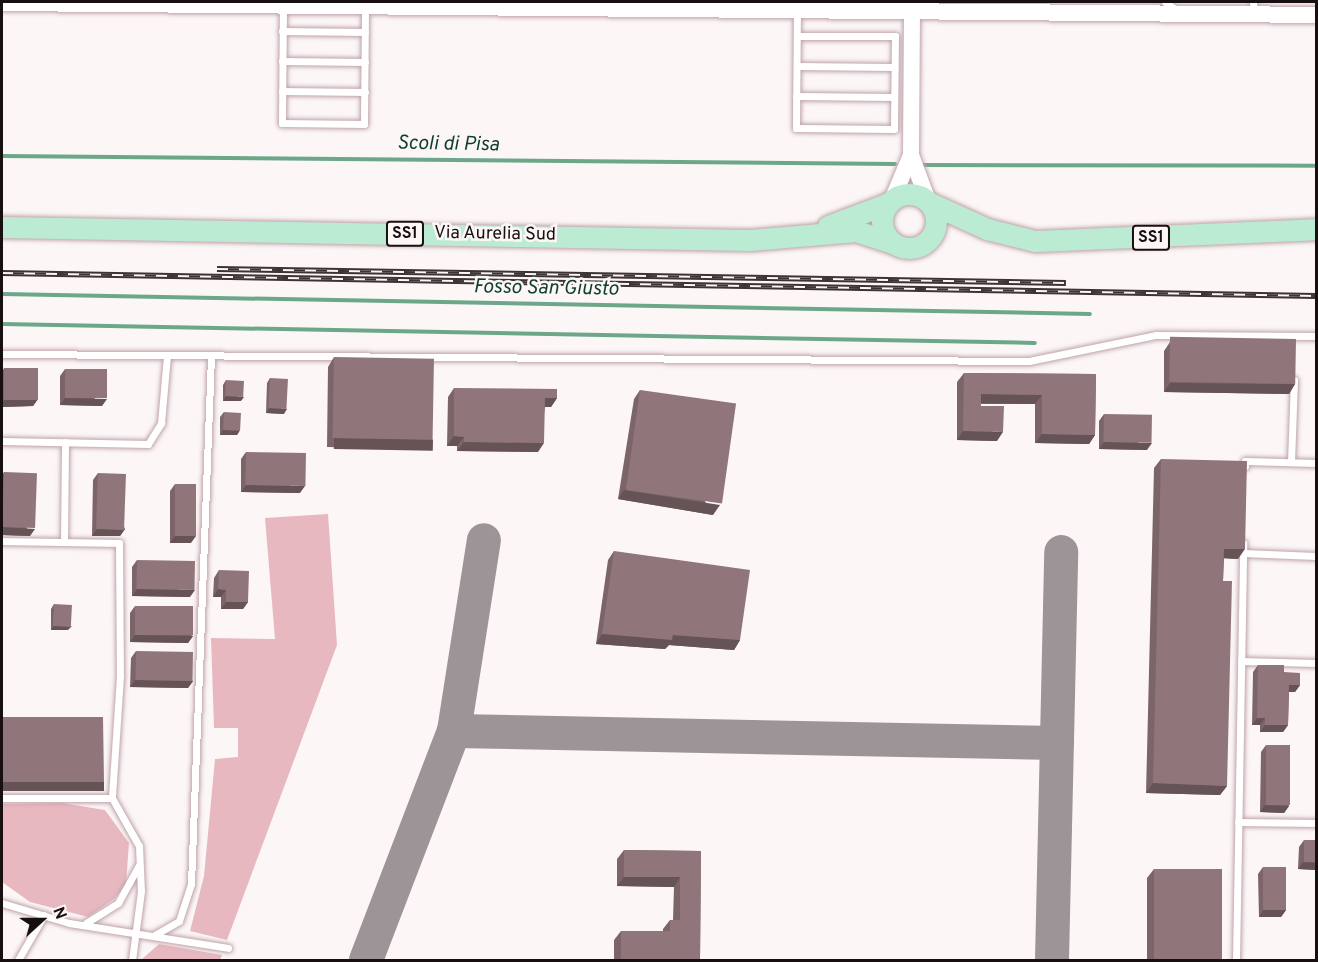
<!DOCTYPE html>
<html>
<head>
<meta charset="utf-8">
<style>
	body { margin:0 }
	#map { position:relative; width:1318px; height:962px; overflow:hidden; background:#fcf6f7; font-family:Overpass,sans-serif }
	div>[style] { position:absolute }
	.green>* { inset:0; background:#e8b8c0 }
	.stream>* { height:4px; margin:-2px; padding:0 2px; transform-origin:2px; border-radius:2px; background:#6ca789 }
	.taxiway>* { height:34px; margin:-17px; padding:0 17px; transform-origin:17px; border-radius:17px; background:#9c9496 }
	.roads { filter:drop-shadow(0 0 2px #bfa3a8) drop-shadow(0 0 2px #bfa3a8) }
	.service>* { height:7px; margin:-3.5px; padding:0 3.5px; transform-origin:3.5px; border-radius:3.5px; background:#fff }
	.tertiary>* { height:16px; margin:-8px; padding:0 8px; transform-origin:8px; border-radius:8px; background:#fff }
	.primary>* { height:21px; margin:-10.5px; padding:0 10.5px; transform-origin:10.5px; border-radius:10.5px; background:#bbecd3 }
	.primary>.ring { margin:-10.5px; padding:0; box-sizing:content-box; background:none; border:21px solid #bbecd3; border-radius:50% }
	.rail>* { height:6px; margin-top:-3px; transform-origin:0; background:repeating-linear-gradient(90deg,#fcf6f7 0 11px,#3c3335 0 22px); box-sizing:border-box; border-block:2px solid #3c3335 }
	.wall>* { inset:0; background:#7c6569 }
	.shaded-wall>* { inset:0; background:#655355; transform-origin:0 0 }
	.building>* { inset:0; background:#90767a; transform-origin:0 0 }
	span { translate:-50% -50%; white-space:nowrap; text-align:center; line-height:1.15; -webkit-text-stroke:5px #fcf6f7; paint-order:stroke }
	.shield-label span { padding:2px 4px; background:#fcf6f7; border:2px solid; border-radius:4px; -webkit-text-stroke-width:0 }
	.shield-label { font-size:16px; color:#180f11; font-weight:700 }
	.street-label { font-size:18px; color:#180f11 }
	.water-label { font-size:20px; color:#0d3f2a; font-style:italic }
	.frame { position:absolute; inset:0; border:3px solid #180f11; pointer-events:none }
	.north { position:absolute; left:12px; top:890px; width:60px; height:60px; -webkit-text-stroke:4px #fcf6f7; paint-order:stroke; rotate:69deg; font-size:16px; font-weight:700; line-height:24px; text-align:center; color:#180f11 }
	.north::after { content:''; display:block; margin:auto; width:21px; height:27px; background:#180f11; clip-path:polygon(50% 0,100% 100%,50% 72%,0 100%) }
</style>
</head>
<body>
<div id="map">
	<div class="green">
		<i style="clip-path:polygon(328px 514px,337px 645px,227px 940px,190px 931px,204px 876px,215px 759px,238px 757px,238px 728px,214px 728px,211px 638px,275px 639px,265px 518px)"></i>
		<i style="clip-path:polygon(62px 803px,105px 810px,129px 843px,126px 884px,114px 899px,88px 917px,30px 902px,2px 882px,2px 804px)"></i>
		<i style="clip-path:polygon(159px 944px,222px 955px,220px 960px,141px 960px)"></i>
	</div>
	<div class="stream">
		<i style="left:2px;top:156px;width:893px;rotate:0.51deg"></i>
		<i style="left:920px;top:165px;width:396px;rotate:0.1deg"></i>
		<i style="left:2px;top:294px;width:1088px;rotate:1.05deg"></i>
		<i style="left:2px;top:324px;width:1033px;rotate:1.05deg"></i>
	</div>
	<div class="taxiway">
		<i style="left:454px;top:731px;width:603px;rotate:1.14deg"></i>
		<i style="left:366px;top:960px;width:245px;rotate:-69deg"></i>
		<i style="left:454px;top:731px;width:193px;rotate:-81.1deg"></i>
		<i style="left:1052px;top:960px;width:408px;rotate:-88.7deg"></i>
	</div>
	<div class="roads">
		<div class="service">
			<i style="left:1165px;top:2px;width:12px;rotate:35deg"></i>
			<i style="left:1253px;top:2px;width:12px;rotate:85deg"></i>
			<i style="left:283px;top:6px;width:117px;rotate:90.5deg"></i>
			<i style="left:282px;top:123px;width:82px;rotate:0.7deg"></i>
			<i style="left:364px;top:124px;width:116px;rotate:-89.5deg"></i>
			<i style="left:797px;top:10px;width:118px;rotate:90.5deg"></i>
			<i style="left:796px;top:128px;width:98px;rotate:0.6deg"></i>
			<i style="left:894px;top:129px;width:93px;rotate:-89.4deg"></i>
			<i style="left:895px;top:36px;width:98px;rotate:180deg"></i>
			<i style="left:282px;top:31px;width:83px;rotate:0.7deg"></i>
			<i style="left:282px;top:61px;width:83px;rotate:0.7deg"></i>
			<i style="left:797px;top:66px;width:97px;rotate:0.6deg"></i>
			<i style="left:282px;top:91px;width:83px;rotate:0.7deg"></i>
			<i style="left:796px;top:96px;width:98px;rotate:0.6deg"></i>
			<i style="left:2px;top:354px;width:1027px;rotate:0.39deg"></i>
			<i style="left:1029px;top:361px;width:130px;rotate:-11.6deg"></i>
			<i style="left:1156px;top:335px;width:160px;rotate:0.4deg"></i>
			<i style="left:2px;top:441px;width:146px;rotate:1.2deg"></i>
			<i style="left:148px;top:444px;width:25px;rotate:-58deg"></i>
			<i style="left:161px;top:423px;width:67px;rotate:-84.9deg"></i>
			<i style="left:1291px;top:462px;width:82px;rotate:-87.9deg"></i>
			<i style="left:1245px;top:466px;width:5px;rotate:-90deg"></i>
			<i style="left:1245px;top:461px;width:71px;rotate:1.6deg"></i>
			<i style="left:2px;top:541px;width:117px;rotate:1deg"></i>
			<i style="left:119px;top:543px;width:133px;rotate:89.6deg"></i>
			<i style="left:120px;top:676px;width:122px;rotate:93.8deg"></i>
			<i style="left:112px;top:798px;width:110px;rotate:180deg"></i>
			<i style="left:64px;top:542px;width:100px;rotate:-89.4deg"></i>
			<i style="left:1243px;top:553px;width:73px;rotate:2.4deg"></i>
			<i style="left:1241px;top:661px;width:75px;rotate:1.5deg"></i>
			<i style="left:112px;top:798px;width:55px;rotate:60.6deg"></i>
			<i style="left:139px;top:846px;width:45px;rotate:87.5deg"></i>
			<i style="left:141px;top:891px;width:70px;rotate:97.4deg"></i>
			<i style="left:1238px;top:822px;width:78px;rotate:0.7deg"></i>
			<i style="left:2px;top:903px;width:70px;rotate:16.6deg"></i>
			<i style="left:69px;top:923px;width:161px;rotate:8.9deg"></i>
			<i style="left:86px;top:923px;width:38px;rotate:-32deg"></i>
			<i style="left:118px;top:903px;width:43px;rotate:-61.1deg"></i>
			<i style="left:153px;top:936px;width:30px;rotate:-30deg"></i>
			<i style="left:179px;top:921px;width:39px;rotate:-72deg"></i>
			<i style="left:191px;top:884px;width:529px;rotate:-87.83deg"></i>
			<i style="left:18px;top:960px;width:52px;rotate:-60deg"></i>
			<i style="left:1236px;top:960px;width:417px;rotate:-89deg"></i>
		</div>
		<div class="tertiary">
			<i style="left:2px;top:3px;width:1314px;rotate:0.52deg"></i>
			<i style="left:912px;top:11px;width:144px;rotate:90.4deg"></i>
			<i style="left:911px;top:155px;width:49px;rotate:69.7deg"></i>
			<i style="left:892px;top:200px;width:49px;rotate:-67.1deg"></i>
		</div>
		<div class="primary">
			<i class="ring" style="left:882px;top:194px;width:33px;height:33px"></i>
			<i style="left:930px;top:203px;width:63px;rotate:24.5deg"></i>
			<i style="left:987px;top:229px;width:49px;rotate:14deg"></i>
			<i style="left:1035px;top:241px;width:281px;rotate:-2.4deg"></i>
			<i style="left:828px;top:226px;width:65px;rotate:-20.7deg"></i>
			<i style="left:2px;top:227px;width:748px;rotate:1deg"></i>
			<i style="left:750px;top:240px;width:106px;rotate:-4.9deg"></i>
			<i style="left:856px;top:231px;width:38px;rotate:18deg"></i>
		</div>
	</div>
	<div class="rail">
		<i style="left:217px;top:269px;width:849px;rotate:0.94deg"></i>
		<i style="left:2px;top:273px;width:1314px;rotate:1deg"></i>
	</div>
	<div class="wall">
		<i style="clip-path:polygon(1170px 342px,1295px 384px,1289px 394px,1164px 392px,1164px 351px)"></i>
		<i style="clip-path:polygon(334px 357px,433px 440px,426px 449px,327px 447px,328px 367px)"></i>
		<i style="clip-path:polygon(4px 368px,38px 399px,33px 406px,2px 407px,2px 372px)"></i>
		<i style="clip-path:polygon(65px 369px,102px 406px,60px 405px,60px 376px)"></i>
		<i style="clip-path:polygon(964px 373px,1096px 374px,1095px 435px,1089px 444px,1035px 443px,1035px 404px,981px 404px,981px 406px,997px 441px,957px 440px,957px 382px)"></i>
		<i style="clip-path:polygon(270px 378px,284px 414px,266px 413px,267px 383px)"></i>
		<i style="clip-path:polygon(226px 380px,241px 401px,223px 401px,223px 385px)"></i>
		<i style="clip-path:polygon(454px 388px,557px 398px,551px 407px,545px 407px,538px 452px,457px 451px,457px 446px,447px 446px,448px 397px)"></i>
		<i style="clip-path:polygon(640px 390px,713px 515px,618px 499px,634px 399px)"></i>
		<i style="clip-path:polygon(224px 412px,240px 430px,237px 435px,220px 435px,220px 417px)"></i>
		<i style="clip-path:polygon(1104px 414px,1147px 450px,1099px 449px,1099px 421px)"></i>
		<i style="clip-path:polygon(246px 452px,300px 493px,241px 492px,241px 459px)"></i>
		<i style="clip-path:polygon(1161px 459px,1238px 559px,1224px 558px,1223px 581px,1227px 786px,1220px 795px,1146px 793px,1154px 468px)"></i>
		<i style="clip-path:polygon(4px 472px,30px 536px,2px 535px,2px 475px)"></i>
		<i style="clip-path:polygon(98px 473px,125px 529px,120px 536px,92px 536px,93px 480px)"></i>
		<i style="clip-path:polygon(175px 484px,191px 543px,170px 543px,170px 491px)"></i>
		<i style="clip-path:polygon(614px 551px,740px 640px,734px 650px,669px 645px,665px 649px,596px 644px,608px 560px)"></i>
		<i style="clip-path:polygon(137px 560px,190px 597px,132px 596px,132px 567px)"></i>
		<i style="clip-path:polygon(219px 570px,248px 602px,243px 609px,221px 609px,221px 597px,213px 597px,214px 578px)"></i>
		<i style="clip-path:polygon(54px 604px,68px 630px,51px 630px,51px 609px)"></i>
		<i style="clip-path:polygon(135px 606px,193px 636px,188px 643px,130px 642px,130px 613px)"></i>
		<i style="clip-path:polygon(136px 651px,193px 681px,188px 688px,130px 687px,131px 658px)"></i>
		<i style="clip-path:polygon(1258px 665px,1284px 672px,1300px 685px,1295px 692px,1289px 692px,1288px 725px,1283px 732px,1260px 732px,1260px 725px,1252px 725px,1253px 672px)"></i>
		<i style="clip-path:polygon(1266px 745px,1289px 806px,1284px 813px,1260px 812px,1261px 752px)"></i>
		<i style="clip-path:polygon(1304px 840px,1317px 840px,1317px 870px,1298px 869px,1299px 847px)"></i>
		<i style="clip-path:polygon(624px 850px,701px 851px,700px 960px,614px 960px,614px 940px,621px 931px,663px 931px,663px 929px,670px 920px,673px 920px,674px 887px,617px 886px,617px 859px)"></i>
		<i style="clip-path:polygon(1263px 867px,1286px 910px,1281px 917px,1259px 917px,1258px 874px)"></i>
		<i style="clip-path:polygon(1154px 869px,1222px 960px,1147px 960px,1147px 878px)"></i>
	</div>
	<div class="shaded-wall">
		<i style="clip-path:polygon(1170px 383px,1295px 384px,1289px 394px,1164px 392px)"></i>
		<i style="clip-path:polygon(981px 394px,1042px 395px,1035px 404px,975px 403px)"></i>
		<i style="clip-path:polygon(226px 396px,244px 397px,241px 401px,223px 401px)"></i>
		<i style="clip-path:polygon(65px 398px,107px 399px,102px 406px,60px 405px)"></i>
		<i style="clip-path:polygon(545px 398px,557px 398px,551px 407px,538px 407px)"></i>
		<i style="clip-path:polygon(38px 399px,33px 406px,2px 407px,2px 403px,4px 400px)"></i>
		<i style="clip-path:polygon(270px 408px,287px 409px,284px 414px,266px 413px)"></i>
		<i style="clip-path:polygon(223px 430px,240px 430px,237px 435px,220px 435px)"></i>
		<i style="clip-path:polygon(963px 431px,1003px 432px,997px 441px,957px 440px)"></i>
		<i style="clip-path:polygon(1042px 434px,1095px 435px,1089px 444px,1035px 443px)"></i>
		<i style="clip-path:polygon(454px 436px,464px 437px,457px 446px,447px 446px)"></i>
		<i style="left:334px;top:438px;width:99px;height:11px;rotate:1deg"></i>
		<i style="clip-path:polygon(464px 442px,544px 443px,538px 452px,457px 451px)"></i>
		<i style="clip-path:polygon(1104px 442px,1152px 443px,1147px 450px,1099px 449px)"></i>
		<i style="clip-path:polygon(246px 485px,305px 486px,300px 493px,241px 492px)"></i>
		<i style="clip-path:polygon(624px 490px,720px 505px,713px 515px,618px 499px)"></i>
		<i style="clip-path:polygon(2px 527px,35px 529px,30px 536px,2px 535px)"></i>
		<i style="clip-path:polygon(97px 529px,125px 529px,120px 536px,92px 536px)"></i>
		<i style="clip-path:polygon(175px 536px,196px 536px,191px 543px,170px 543px)"></i>
		<i style="clip-path:polygon(1224px 549px,1245px 549px,1238px 559px,1217px 558px)"></i>
		<i style="clip-path:polygon(137px 589px,195px 590px,190px 597px,132px 596px)"></i>
		<i style="clip-path:polygon(218px 589px,226px 590px,221px 597px,213px 597px)"></i>
		<i style="clip-path:polygon(226px 602px,248px 602px,243px 609px,221px 609px)"></i>
		<i style="clip-path:polygon(54px 626px,72px 626px,68px 630px,51px 630px)"></i>
		<i style="clip-path:polygon(602px 634px,673px 635px,740px 640px,734px 650px,669px 645px,665px 649px,596px 644px)"></i>
		<i style="clip-path:polygon(135px 635px,193px 636px,188px 643px,130px 642px)"></i>
		<i style="clip-path:polygon(135px 680px,193px 681px,188px 688px,130px 687px)"></i>
		<i style="clip-path:polygon(1289px 685px,1300px 685px,1295px 692px,1284px 692px)"></i>
		<i style="clip-path:polygon(1257px 718px,1265px 718px,1260px 725px,1252px 725px)"></i>
		<i style="clip-path:polygon(1265px 725px,1288px 725px,1283px 732px,1260px 732px)"></i>
		<i style="left:2px;top:782px;width:102px;height:9px"></i>
		<i style="clip-path:polygon(1153px 783px,1227px 786px,1220px 795px,1146px 793px)"></i>
		<i style="clip-path:polygon(1265px 805px,1289px 806px,1284px 813px,1260px 812px)"></i>
		<i style="clip-path:polygon(1303px 862px,1317px 863px,1317px 870px,1298px 869px)"></i>
		<i style="clip-path:polygon(624px 877px,680px 877px,674px 887px,617px 886px)"></i>
		<i style="clip-path:polygon(1263px 910px,1286px 910px,1281px 917px,1259px 917px)"></i>
	</div>
	<div class="building">
		<i style="left:1296px;top:339px;width:45px;height:126px;rotate:91deg"></i>
		<i style="left:334px;top:357px;width:100px;height:81px;rotate:1deg"></i>
		<i style="left:4px;top:368px;width:34px;height:32px"></i>
		<i style="left:65px;top:369px;width:42px;height:29px"></i>
		<i style="clip-path:polygon(964px 373px,1096px 374px,1095px 435px,1042px 434px,1042px 395px,981px 394px,981px 406px,1004px 406px,1003px 432px,963px 431px)"></i>
		<i style="left:270px;top:378px;width:18px;height:30px;rotate:3deg"></i>
		<i style="left:226px;top:380px;width:18px;height:16px;rotate:3deg"></i>
		<i style="clip-path:polygon(454px 388px,557px 389px,557px 398px,545px 398px,544px 443px,464px 442px,464px 437px,454px 436px)"></i>
		<i style="left:640px;top:390px;width:97px;height:101px;rotate:8deg"></i>
		<i style="left:224px;top:412px;width:17px;height:18px;rotate:3deg"></i>
		<i style="left:1104px;top:414px;width:48px;height:28px;rotate:1deg"></i>
		<i style="left:246px;top:452px;width:60px;height:33px;rotate:1deg"></i>
		<i style="clip-path:polygon(1161px 459px,1247px 461px,1245px 549px,1224px 549px,1223px 581px,1232px 581px,1227px 786px,1153px 783px)"></i>
		<i style="left:4px;top:472px;width:33px;height:55px;rotate:2deg"></i>
		<i style="left:98px;top:473px;width:28px;height:56px;rotate:2deg"></i>
		<i style="left:175px;top:484px;width:21px;height:52px"></i>
		<i style="clip-path:polygon(614px 551px,750px 570px,740px 640px,673px 635px,672px 640px,602px 634px)"></i>
		<i style="left:137px;top:560px;width:58px;height:29px;rotate:1deg"></i>
		<i style="clip-path:polygon(219px 570px,249px 571px,248px 602px,226px 602px,226px 590px,218px 589px)"></i>
		<i style="left:54px;top:604px;width:18px;height:22px;rotate:3deg"></i>
		<i style="left:135px;top:606px;width:58px;height:29px"></i>
		<i style="left:136px;top:651px;width:57px;height:29px;rotate:1deg"></i>
		<i style="clip-path:polygon(1258px 665px,1284px 665px,1284px 672px,1300px 673px,1300px 685px,1289px 685px,1288px 725px,1265px 725px,1265px 718px,1257px 718px)"></i>
		<i style="clip-path:polygon(2px 710px,2px 717px,103px 717px,104px 782px,2px 782px)"></i>
		<i style="left:1266px;top:745px;width:24px;height:60px"></i>
		<i style="left:1304px;top:840px;width:13px;height:22px"></i>
		<i style="clip-path:polygon(624px 850px,701px 851px,700px 960px,621px 960px,621px 931px,670px 931px,670px 920px,680px 920px,680px 877px,624px 877px)"></i>
		<i style="left:1263px;top:867px;width:23px;height:43px"></i>
		<i style="left:1154px;top:869px;width:68px;height:91px"></i>
	</div>
	<div class="shield-label">
		<span style="left:405px;top:234px">SS1</span>
		<span style="left:1151px;top:238px">SS1</span>
	</div>
	<div class="street-label">
		<span style="left:495px;top:235px;rotate:1deg">Via Aurelia Sud</span>
	</div>
	<div class="water-label">
		<span style="left:448px;top:145px;rotate:1deg">Scoli di Pisa</span>
		<span style="left:546px;top:289px;rotate:1deg">Fosso San Giusto</span>
	</div>
	<div class="frame"></div>
	<div class="north">N</div>
</div>
</body>
</html>
